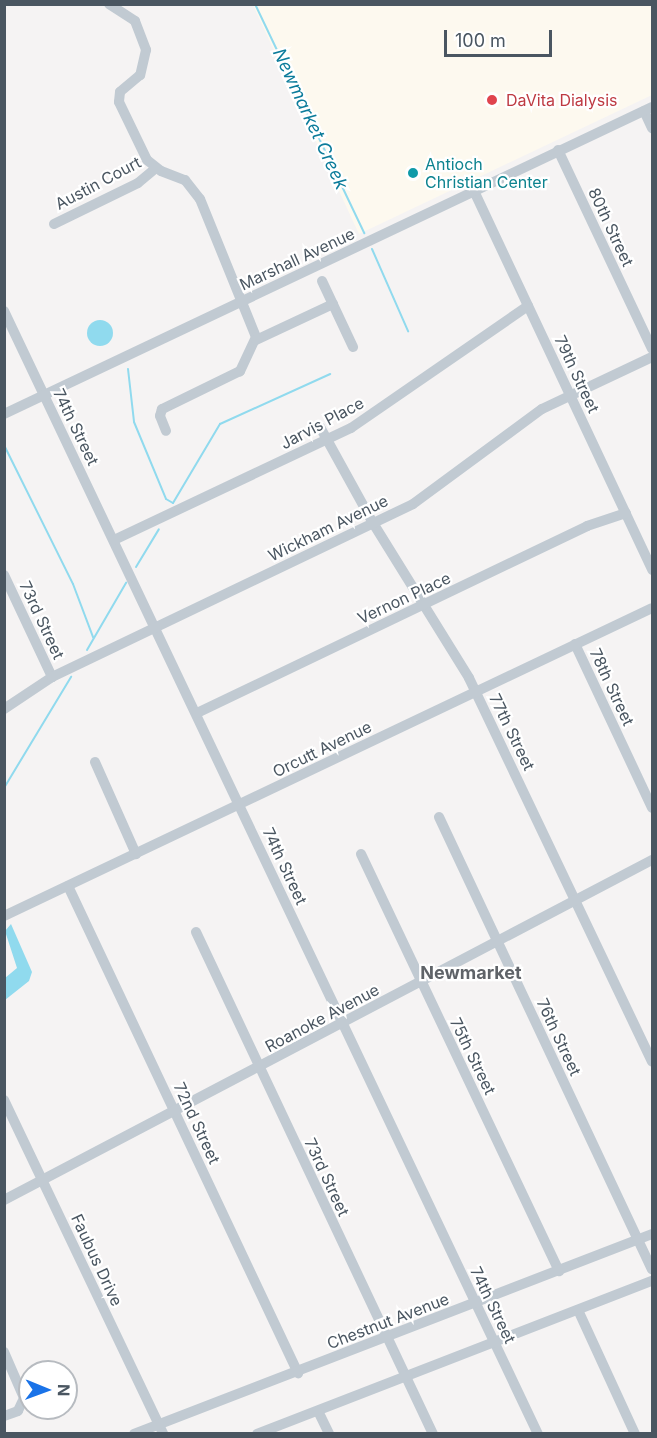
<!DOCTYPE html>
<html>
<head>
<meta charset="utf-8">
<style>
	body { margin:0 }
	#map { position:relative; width:657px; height:1438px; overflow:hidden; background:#f5f3f3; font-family:Inter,sans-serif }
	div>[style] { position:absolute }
	.commercial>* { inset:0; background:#fdf9ef }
	.water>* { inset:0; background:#90daee }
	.round { border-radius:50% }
	.stream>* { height:2px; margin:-1px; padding:0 1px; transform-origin:1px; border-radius:1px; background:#90daee }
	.minor>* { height:10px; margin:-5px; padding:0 5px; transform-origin:5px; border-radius:5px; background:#c1cad2 }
	.dots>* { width:16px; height:16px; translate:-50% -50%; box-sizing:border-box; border:3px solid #fff; border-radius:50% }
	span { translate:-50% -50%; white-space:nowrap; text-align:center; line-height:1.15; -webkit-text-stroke:4.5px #fff; paint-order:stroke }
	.health-label { font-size:16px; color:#be3a42 }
	.left { translate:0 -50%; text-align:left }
	.culture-label { font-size:16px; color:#0d838f }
	.street-label { font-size:16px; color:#4a5661 }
	.water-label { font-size:18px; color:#0c7c9b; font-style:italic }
	.neighbourhood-label { font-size:18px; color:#5f6368; font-weight:700 }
	.frame { position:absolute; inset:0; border:6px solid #4a5661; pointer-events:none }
	.north { position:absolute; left:18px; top:1360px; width:60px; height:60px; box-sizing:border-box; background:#fff; border:2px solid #b7bbc0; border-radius:50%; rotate:91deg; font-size:16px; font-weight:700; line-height:24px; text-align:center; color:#4a5661 }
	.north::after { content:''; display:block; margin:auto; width:21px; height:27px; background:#1a73e8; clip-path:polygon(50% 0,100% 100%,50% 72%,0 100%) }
	.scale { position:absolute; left:444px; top:30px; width:108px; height:27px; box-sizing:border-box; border:3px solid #4a5661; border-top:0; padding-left:8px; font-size:18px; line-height:21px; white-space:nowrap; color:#4a5661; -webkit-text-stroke:4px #fff; paint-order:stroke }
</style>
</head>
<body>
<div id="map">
	<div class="commercial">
		<i style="clip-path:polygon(253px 5px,652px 5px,652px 95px,359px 234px)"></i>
	</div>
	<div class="water">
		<i class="round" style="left:87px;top:320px;width:26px;height:26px"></i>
		<i style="clip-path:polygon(11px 924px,32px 972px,29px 981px,5px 1000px,5px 978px,17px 968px,5px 931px)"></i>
	</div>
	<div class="stream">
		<i style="left:255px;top:4px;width:254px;rotate:64.5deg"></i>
		<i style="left:372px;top:249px;width:90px;rotate:66.3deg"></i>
		<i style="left:128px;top:369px;width:53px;rotate:83.5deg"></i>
		<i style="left:134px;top:422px;width:83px;rotate:67.4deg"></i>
		<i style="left:166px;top:499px;width:8px;rotate:30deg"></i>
		<i style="left:173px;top:503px;width:92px;rotate:-59.3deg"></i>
		<i style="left:220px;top:424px;width:121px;rotate:-24.4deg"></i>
		<i style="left:4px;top:445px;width:155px;rotate:63.6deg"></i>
		<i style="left:73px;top:584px;width:57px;rotate:69.3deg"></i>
		<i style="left:136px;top:567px;width:44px;rotate:-58.8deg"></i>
		<i style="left:87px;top:650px;width:78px;rotate:-59.8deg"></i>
		<i style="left:4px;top:788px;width:130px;rotate:-58.9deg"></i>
	</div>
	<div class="minor">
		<i style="left:109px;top:4px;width:31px;rotate:33deg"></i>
		<i style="left:135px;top:21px;width:31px;rotate:69deg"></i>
		<i style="left:146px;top:50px;width:26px;rotate:103deg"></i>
		<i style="left:140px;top:75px;width:26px;rotate:140deg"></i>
		<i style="left:120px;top:92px;width:10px;rotate:96deg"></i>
		<i style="left:119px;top:102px;width:64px;rotate:64.2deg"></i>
		<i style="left:147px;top:160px;width:18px;rotate:38deg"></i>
		<i style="left:161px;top:171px;width:26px;rotate:21deg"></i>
		<i style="left:185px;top:180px;width:24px;rotate:52deg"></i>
		<i style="left:200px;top:199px;width:149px;rotate:67.9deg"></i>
		<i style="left:256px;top:337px;width:38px;rotate:115deg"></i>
		<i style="left:240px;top:371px;width:87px;rotate:154deg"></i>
		<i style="left:162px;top:409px;width:7px;rotate:106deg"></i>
		<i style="left:160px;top:416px;width:16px;rotate:68deg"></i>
		<i style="left:644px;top:111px;width:19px;rotate:65deg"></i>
		<i style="left:558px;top:150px;width:220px;rotate:64.7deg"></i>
		<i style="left:474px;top:191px;width:419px;rotate:64.8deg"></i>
		<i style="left:54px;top:224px;width:93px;rotate:-26deg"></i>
		<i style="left:138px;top:183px;width:23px;rotate:-40deg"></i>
		<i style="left:322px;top:281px;width:73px;rotate:64.8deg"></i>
		<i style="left:4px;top:311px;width:1243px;rotate:64.57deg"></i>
		<i style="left:256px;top:340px;width:85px;rotate:-25.1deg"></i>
		<i style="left:4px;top:414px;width:717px;rotate:-25.35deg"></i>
		<i style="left:320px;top:427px;width:110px;rotate:61.1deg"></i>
		<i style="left:373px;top:523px;width:182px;rotate:58.2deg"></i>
		<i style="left:469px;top:678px;width:425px;rotate:64.5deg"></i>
		<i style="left:114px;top:540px;width:262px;rotate:-25.3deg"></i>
		<i style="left:351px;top:428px;width:215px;rotate:-34.6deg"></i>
		<i style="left:4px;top:575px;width:113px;rotate:64.8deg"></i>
		<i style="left:575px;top:644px;width:181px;rotate:64.8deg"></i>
		<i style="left:4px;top:709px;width:58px;rotate:-33.7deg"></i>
		<i style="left:52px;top:677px;width:400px;rotate:-25.6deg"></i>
		<i style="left:413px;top:504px;width:160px;rotate:-36.4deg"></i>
		<i style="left:542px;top:409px;width:122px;rotate:-25.3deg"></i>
		<i style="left:197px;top:713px;width:433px;rotate:-25.6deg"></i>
		<i style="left:587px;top:526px;width:41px;rotate:-18.4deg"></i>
		<i style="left:95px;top:762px;width:101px;rotate:66deg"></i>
		<i style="left:439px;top:817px;width:500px;rotate:64.8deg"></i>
		<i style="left:361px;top:854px;width:462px;rotate:64.6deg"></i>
		<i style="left:68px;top:886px;width:539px;rotate:64.72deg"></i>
		<i style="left:4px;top:916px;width:717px;rotate:-25.42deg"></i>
		<i style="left:196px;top:932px;width:555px;rotate:64.73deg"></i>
		<i style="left:4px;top:1100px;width:370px;rotate:64.5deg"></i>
		<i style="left:4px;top:1200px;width:732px;rotate:-27.69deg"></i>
		<i style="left:578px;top:1310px;width:136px;rotate:65.3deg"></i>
		<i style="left:4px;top:1352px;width:50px;rotate:66.5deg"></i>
		<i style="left:24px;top:1398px;width:14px;rotate:115deg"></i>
		<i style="left:18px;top:1411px;width:15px;rotate:160deg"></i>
		<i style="left:318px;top:1411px;width:25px;rotate:64deg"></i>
		<i style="left:134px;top:1434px;width:555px;rotate:-21.11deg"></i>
		<i style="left:257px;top:1434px;width:424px;rotate:-21.2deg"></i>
	</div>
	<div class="dots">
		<i style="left:492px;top:100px;background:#e0444e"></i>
		<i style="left:413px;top:173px;background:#0f9aa8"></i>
	</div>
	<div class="health-label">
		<span class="left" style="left:506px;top:100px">DaVita Dialysis</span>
	</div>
	<div class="culture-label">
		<span class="left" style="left:425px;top:173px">Antioch<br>Christian Center</span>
	</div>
	<div class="street-label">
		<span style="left:98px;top:183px;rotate:-28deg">Austin Court</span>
		<span style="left:611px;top:227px;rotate:65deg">80th Street</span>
		<span style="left:297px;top:259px;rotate:-25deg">Marshall Avenue</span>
		<span style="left:577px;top:374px;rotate:65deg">79th Street</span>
		<span style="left:322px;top:423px;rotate:-28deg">Jarvis Place</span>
		<span style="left:76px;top:427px;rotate:64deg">74th Street</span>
		<span style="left:328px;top:528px;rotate:-26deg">Wickham Avenue</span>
		<span style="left:404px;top:598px;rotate:-25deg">Vernon Place</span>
		<span style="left:42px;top:620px;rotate:65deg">73rd Street</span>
		<span style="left:612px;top:687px;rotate:65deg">78th Street</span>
		<span style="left:512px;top:732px;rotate:64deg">77th Street</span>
		<span style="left:322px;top:749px;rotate:-26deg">Orcutt Avenue</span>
		<span style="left:285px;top:866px;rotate:65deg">74th Street</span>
		<span style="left:322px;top:1018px;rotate:-28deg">Roanoke Avenue</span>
		<span style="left:559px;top:1037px;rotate:65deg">76th Street</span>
		<span style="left:473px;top:1056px;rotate:64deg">75th Street</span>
		<span style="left:197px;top:1123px;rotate:65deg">72nd Street</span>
		<span style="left:327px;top:1177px;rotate:65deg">73rd Street</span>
		<span style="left:97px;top:1260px;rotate:65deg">Faubus Drive</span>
		<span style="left:493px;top:1305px;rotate:64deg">74th Street</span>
		<span style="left:388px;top:1321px;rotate:-21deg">Chestnut Avenue</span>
	</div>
	<div class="water-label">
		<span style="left:310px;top:119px;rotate:65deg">Newmarket Creek</span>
	</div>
	<div class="neighbourhood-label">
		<span style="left:471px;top:973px">Newmarket</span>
	</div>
	<div class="frame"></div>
	<div class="north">N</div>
	<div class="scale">100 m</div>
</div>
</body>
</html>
